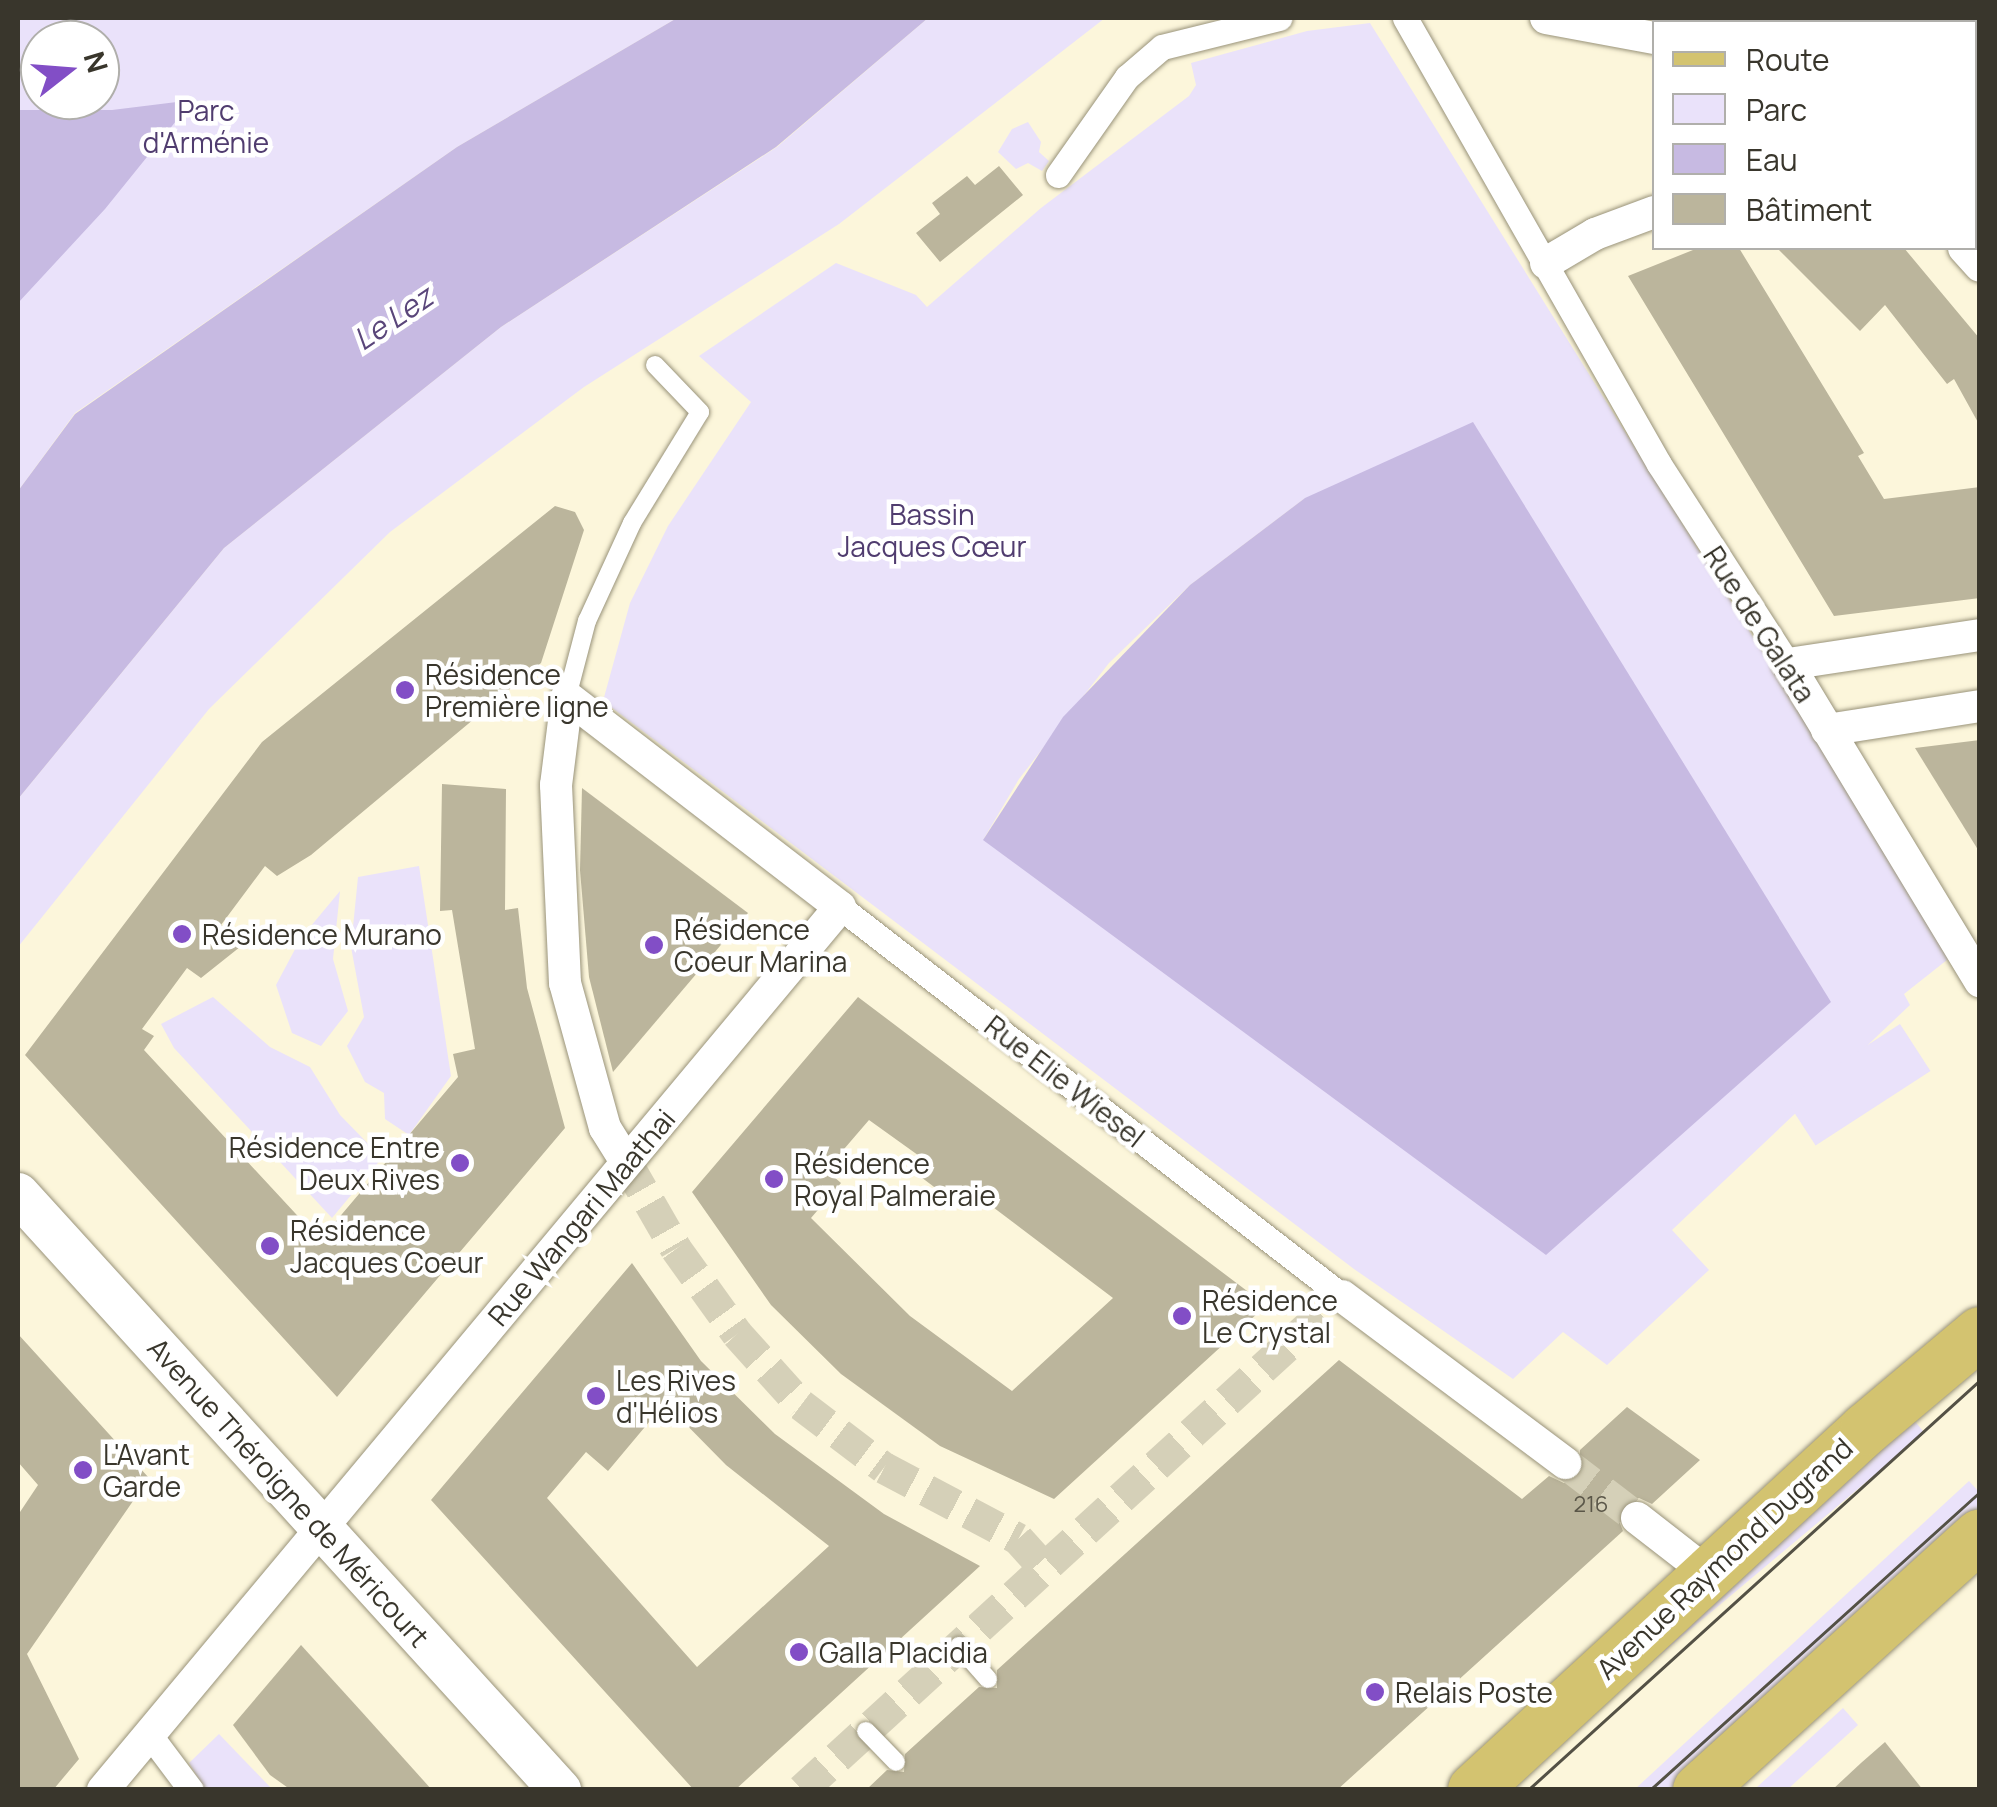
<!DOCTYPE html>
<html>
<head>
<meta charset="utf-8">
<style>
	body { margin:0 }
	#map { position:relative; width:1997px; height:1807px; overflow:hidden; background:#fcf6db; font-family:Manrope,sans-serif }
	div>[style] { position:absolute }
	.green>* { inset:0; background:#eae2fa; transform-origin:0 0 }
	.water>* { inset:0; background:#c7bae2 }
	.building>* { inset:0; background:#bbb59c }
	.minor-tunnel>* { height:32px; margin-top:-16px; transform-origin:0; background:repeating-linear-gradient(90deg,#d5d0b8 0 32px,transparent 0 48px) }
	.roads { filter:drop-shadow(0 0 2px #99937a) drop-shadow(0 0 2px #99937a) }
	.service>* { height:18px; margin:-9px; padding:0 9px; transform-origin:9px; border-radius:9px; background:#fff }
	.pedestrian>* { height:25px; margin:-12.5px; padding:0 12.5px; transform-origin:12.5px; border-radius:12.5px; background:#fff }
	.minor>* { height:32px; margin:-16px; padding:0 16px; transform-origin:16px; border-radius:16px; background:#fff }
	.tertiary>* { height:42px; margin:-21px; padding:0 21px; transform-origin:21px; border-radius:21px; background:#fff }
	.primary>* { height:52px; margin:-26px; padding:0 26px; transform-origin:26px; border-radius:26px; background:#d3c370 }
	.tram>* { height:2.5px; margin:-1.25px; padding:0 1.25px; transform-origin:1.25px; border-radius:1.25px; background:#545145 }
	.dots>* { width:28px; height:28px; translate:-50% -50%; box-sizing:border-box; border:5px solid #fff; border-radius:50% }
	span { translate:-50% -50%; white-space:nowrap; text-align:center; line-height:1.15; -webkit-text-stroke:9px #fff; paint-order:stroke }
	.number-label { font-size:22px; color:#5a5648 }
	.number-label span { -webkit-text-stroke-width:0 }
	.park-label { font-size:28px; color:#503c6f }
	.street-label { font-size:28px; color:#39362c }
	.poi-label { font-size:28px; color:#39362c }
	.left { translate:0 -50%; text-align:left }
	.right { translate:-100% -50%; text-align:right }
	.water-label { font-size:30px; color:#5a467a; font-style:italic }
	.frame { position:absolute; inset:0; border:20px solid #39362c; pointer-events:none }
	.legend { position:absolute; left:1652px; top:20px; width:325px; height:230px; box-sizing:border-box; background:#fff; border:2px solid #b0afab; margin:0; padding:12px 18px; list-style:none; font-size:30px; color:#39362c }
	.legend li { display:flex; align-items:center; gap:20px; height:50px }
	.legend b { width:50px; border:2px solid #b0afab }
	.north { position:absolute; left:20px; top:20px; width:100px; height:100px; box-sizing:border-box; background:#fff; border:2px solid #b0afab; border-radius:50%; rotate:73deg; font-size:28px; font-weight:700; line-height:40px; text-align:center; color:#39362c }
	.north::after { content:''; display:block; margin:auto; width:35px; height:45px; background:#824ec6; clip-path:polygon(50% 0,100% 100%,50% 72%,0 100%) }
</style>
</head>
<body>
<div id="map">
	<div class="green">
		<i style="clip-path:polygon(evenodd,18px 18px,677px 18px,457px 147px,75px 413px,18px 491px,18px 18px,40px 40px,100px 40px,100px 100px,40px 100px,40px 40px)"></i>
		<i style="clip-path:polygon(928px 18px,1105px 18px,839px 224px,584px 387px,390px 532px,209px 709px,18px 947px,18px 799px,224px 548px,501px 327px,777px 147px)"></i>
		<i style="clip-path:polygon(evenodd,1370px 23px,1952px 956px,1904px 994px,1910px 1005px,1672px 1230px,1709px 1270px,1607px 1365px,1563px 1332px,1513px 1379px,1354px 1269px,603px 701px,630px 603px,668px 526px,751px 402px,699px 356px,836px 263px,916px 295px,927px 307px,1041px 208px,1189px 96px,1196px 85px,1191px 63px,1307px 31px,1370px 23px,1305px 498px,983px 840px,1019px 779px,1109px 663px,1190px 585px,1305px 498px)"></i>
		<i style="clip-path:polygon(1028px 122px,1041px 142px,1039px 152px,1049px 161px,1042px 171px,1028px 163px,1016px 169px,998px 152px,1012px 129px)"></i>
		<i style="clip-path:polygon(419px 866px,451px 1076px,409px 1135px,385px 1119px,384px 1093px,365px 1082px,347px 1046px,364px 1017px,351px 947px,358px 877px)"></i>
		<i style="clip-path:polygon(340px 891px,333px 959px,348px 1011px,321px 1046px,292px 1033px,276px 985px,301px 938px)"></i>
		<i style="clip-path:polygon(213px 997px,270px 1047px,310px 1067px,340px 1115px,382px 1158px,332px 1218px,174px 1048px,161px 1024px)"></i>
		<i style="left:1900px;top:1024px;width:56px;height:137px;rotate:57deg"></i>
		<i style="left:1908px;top:1413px;width:26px;height:559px;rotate:50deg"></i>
		<i style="clip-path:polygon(1969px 1481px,1979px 1492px,1979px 1508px,1674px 1789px,1634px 1790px)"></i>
		<i style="clip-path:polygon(1843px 1708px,1858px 1725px,1788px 1789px,1756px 1788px)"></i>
		<i style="clip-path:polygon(219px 1734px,272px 1789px,205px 1789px,189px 1763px)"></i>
	</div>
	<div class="water">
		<i style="clip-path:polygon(677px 18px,928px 18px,776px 147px,501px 327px,224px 548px,18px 799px,18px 491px,75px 414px,457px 147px)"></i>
		<i style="clip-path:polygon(193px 100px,105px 209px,18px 303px,18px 110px,112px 110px)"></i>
		<i style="clip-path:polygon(1473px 422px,1831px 1002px,1546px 1255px,983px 840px,1063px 717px,1190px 585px,1305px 498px)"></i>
	</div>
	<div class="building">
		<i style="clip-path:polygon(999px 166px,1023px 195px,940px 262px,916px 233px,940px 214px,932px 203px,967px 176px,975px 185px)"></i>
		<i style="clip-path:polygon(1698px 248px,1739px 248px,1864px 453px,1858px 456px,1884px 499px,1980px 487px,1980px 598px,1834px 616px,1628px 276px)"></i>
		<i style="clip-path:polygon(1777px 248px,1904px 248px,1980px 339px,1980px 426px,1954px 379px,1947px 384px,1885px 305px,1860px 331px)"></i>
		<i style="clip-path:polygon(555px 506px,575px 512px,584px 530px,541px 663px,311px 855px,277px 876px,265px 866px,221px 925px,245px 943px,201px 978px,187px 968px,142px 1029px,154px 1036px,144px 1050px,320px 1240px,458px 1077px,453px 1054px,475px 1049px,452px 910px,440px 911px,442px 784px,506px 789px,505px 910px,518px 908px,527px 988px,565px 1128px,337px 1397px,25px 1055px,262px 742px)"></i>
		<i style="clip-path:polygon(1980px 740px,1980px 853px,1915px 748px)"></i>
		<i style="clip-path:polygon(582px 788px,748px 913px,613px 1072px,589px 977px,580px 870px)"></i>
		<i style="clip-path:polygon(evenodd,858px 997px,1259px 1300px,1259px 1312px,1054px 1499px,940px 1446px,841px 1374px,771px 1305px,692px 1192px,858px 997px,869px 1120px,922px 1158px,913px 1171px,954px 1202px,965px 1186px,1113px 1298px,1012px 1391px,910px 1316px,811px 1218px,841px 1183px,826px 1170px,869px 1120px)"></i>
		<i style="clip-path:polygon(evenodd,632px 1263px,701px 1361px,775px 1434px,884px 1514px,980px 1566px,735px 1790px,694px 1790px,431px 1500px,632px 1263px,665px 1403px,726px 1465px,829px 1546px,697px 1667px,547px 1498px,586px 1452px,608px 1471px,665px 1403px)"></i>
		<i style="clip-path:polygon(18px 1334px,149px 1478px,27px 1654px,79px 1759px,53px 1790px,18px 1790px,18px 1515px,38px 1485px,18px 1462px)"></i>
		<i style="clip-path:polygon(1339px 1360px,1522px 1499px,1549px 1476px,1564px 1483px,1580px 1476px,1580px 1450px,1627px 1407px,1700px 1460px,1652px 1504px,1639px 1498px,1622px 1505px,1617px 1516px,1623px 1531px,1337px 1790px,866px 1790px,887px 1770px,904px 1772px,905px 1754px,979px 1687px,997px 1688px,997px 1670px)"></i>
		<i style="clip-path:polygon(301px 1645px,361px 1711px,432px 1790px,291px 1790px,270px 1775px,233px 1725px)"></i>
		<i style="clip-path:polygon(1885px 1742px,1923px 1790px,1832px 1790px,1861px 1763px)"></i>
	</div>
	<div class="minor-tunnel">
		<i style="left:626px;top:1162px;width:100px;rotate:60.1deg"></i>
		<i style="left:676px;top:1249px;width:105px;rotate:54.3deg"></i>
		<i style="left:737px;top:1334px;width:96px;rotate:48deg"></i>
		<i style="left:801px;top:1405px;width:104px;rotate:37.2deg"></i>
		<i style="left:884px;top:1468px;width:152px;rotate:27.9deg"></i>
		<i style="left:1018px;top:1539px;width:40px;rotate:48deg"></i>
		<i style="left:1565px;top:1463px;width:91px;rotate:37.4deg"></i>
		<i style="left:802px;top:1790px;width:732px;rotate:-42.45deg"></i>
	</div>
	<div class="roads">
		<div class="service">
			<i style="left:567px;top:697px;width:79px;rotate:-75.3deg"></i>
			<i style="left:587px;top:621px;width:108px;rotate:-65.3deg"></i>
			<i style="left:632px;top:523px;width:130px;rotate:-58.5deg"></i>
			<i style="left:700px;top:412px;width:65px;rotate:-133.8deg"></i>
			<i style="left:959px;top:1646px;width:44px;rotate:48.7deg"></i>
			<i style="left:866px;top:1731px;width:43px;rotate:45.9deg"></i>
		</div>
		<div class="pedestrian">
			<i style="left:1405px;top:18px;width:513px;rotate:60.34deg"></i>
			<i style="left:1659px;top:464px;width:238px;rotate:57.2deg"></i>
			<i style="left:1058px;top:175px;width:120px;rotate:-54.9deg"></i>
			<i style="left:1127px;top:77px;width:46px;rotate:-40.6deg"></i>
			<i style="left:1162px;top:47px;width:121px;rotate:-13.9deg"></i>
			<i style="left:840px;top:907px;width:635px;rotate:37.77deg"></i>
			<i style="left:149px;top:1734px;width:70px;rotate:53.1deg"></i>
		</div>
		<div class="minor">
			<i style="left:1546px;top:18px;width:110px;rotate:10.5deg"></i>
			<i style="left:1974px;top:88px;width:6px;rotate:-18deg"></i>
			<i style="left:1964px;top:248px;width:24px;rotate:48deg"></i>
			<i style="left:1546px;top:263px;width:57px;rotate:-30.6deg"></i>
			<i style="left:1595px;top:234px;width:63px;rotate:-20.4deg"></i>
			<i style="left:1980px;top:635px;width:194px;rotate:171.4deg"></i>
			<i style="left:1788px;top:664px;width:371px;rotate:58.8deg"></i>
			<i style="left:567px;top:697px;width:89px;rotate:97.1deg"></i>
			<i style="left:556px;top:785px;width:198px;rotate:87.4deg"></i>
			<i style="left:565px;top:983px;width:150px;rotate:74.6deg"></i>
			<i style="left:605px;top:1128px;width:40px;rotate:58deg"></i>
			<i style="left:1827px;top:730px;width:155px;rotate:-8.9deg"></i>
			<i style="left:1342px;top:1296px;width:279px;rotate:36.8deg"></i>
			<i style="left:1637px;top:1518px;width:91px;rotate:37.9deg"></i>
			<i style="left:103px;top:1790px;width:1150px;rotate:-50.15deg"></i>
			<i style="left:840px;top:907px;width:344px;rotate:-142.4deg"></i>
		</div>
		<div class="tertiary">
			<i style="left:18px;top:1194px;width:806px;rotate:47.72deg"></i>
		</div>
		<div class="primary">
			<i style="left:1474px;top:1790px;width:533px;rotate:-42.64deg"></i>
			<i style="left:1866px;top:1429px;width:149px;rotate:-40.1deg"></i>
			<i style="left:1699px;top:1790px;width:379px;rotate:-42.2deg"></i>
		</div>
	</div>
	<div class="tram">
		<i style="left:1528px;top:1790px;width:610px;rotate:-42.21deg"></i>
		<i style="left:1650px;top:1790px;width:445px;rotate:-42.1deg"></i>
	</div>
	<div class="dots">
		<i style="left:405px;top:690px;background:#824ec6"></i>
		<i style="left:182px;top:934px;background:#824ec6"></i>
		<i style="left:654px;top:945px;background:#824ec6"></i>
		<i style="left:460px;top:1163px;background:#824ec6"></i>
		<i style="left:774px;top:1179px;background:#824ec6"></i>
		<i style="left:270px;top:1246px;background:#824ec6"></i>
		<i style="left:1182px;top:1316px;background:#824ec6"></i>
		<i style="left:596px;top:1396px;background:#824ec6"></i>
		<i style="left:83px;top:1470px;background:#824ec6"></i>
		<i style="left:799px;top:1652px;background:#824ec6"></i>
		<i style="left:1375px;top:1692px;background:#824ec6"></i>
	</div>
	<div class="number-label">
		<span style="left:1591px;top:1505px">216</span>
	</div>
	<div class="park-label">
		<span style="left:206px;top:126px">Parc<br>d'Arménie</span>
		<span style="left:932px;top:530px">Bassin<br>Jacques Cœur</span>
	</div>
	<div class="street-label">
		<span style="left:1760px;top:624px;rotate:57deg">Rue de Galata</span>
		<span style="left:1065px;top:1081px;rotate:38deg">Rue Elie Wiesel</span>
		<span style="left:581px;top:1217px;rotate:-50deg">Rue Wangari Maathai</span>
		<span style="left:289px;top:1492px;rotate:48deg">Avenue Théroigne de Méricourt</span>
		<span style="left:1724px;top:1558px;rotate:-43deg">Avenue Raymond Dugrand</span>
	</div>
	<div class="poi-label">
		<span class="left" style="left:425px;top:690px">Résidence<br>Première ligne</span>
		<span class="left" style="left:674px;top:945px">Résidence<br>Coeur Marina</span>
		<span class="left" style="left:202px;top:934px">Résidence Murano</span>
		<span class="right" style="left:440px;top:1163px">Résidence Entre<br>Deux Rives</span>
		<span class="left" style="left:794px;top:1179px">Résidence<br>Royal Palmeraie</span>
		<span class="left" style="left:290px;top:1246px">Résidence<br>Jacques Coeur</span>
		<span class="left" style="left:1202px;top:1316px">Résidence<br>Le Crystal</span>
		<span class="left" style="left:616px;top:1396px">Les Rives<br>d'Hélios</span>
		<span class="left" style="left:103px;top:1470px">L'Avant<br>Garde</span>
		<span class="left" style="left:819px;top:1652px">Galla Placidia</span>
		<span class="left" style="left:1395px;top:1692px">Relais Poste</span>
	</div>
	<div class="water-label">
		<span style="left:393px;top:318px;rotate:-34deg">Le Lez</span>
	</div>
	<div class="frame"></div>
	<ul class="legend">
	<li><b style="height:12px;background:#d3c370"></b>Route</li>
	<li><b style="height:28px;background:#eae2fa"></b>Parc</li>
	<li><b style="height:28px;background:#c7bae2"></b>Eau</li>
	<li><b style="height:28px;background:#bbb59c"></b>Bâtiment</li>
	</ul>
	<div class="north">N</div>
</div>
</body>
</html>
